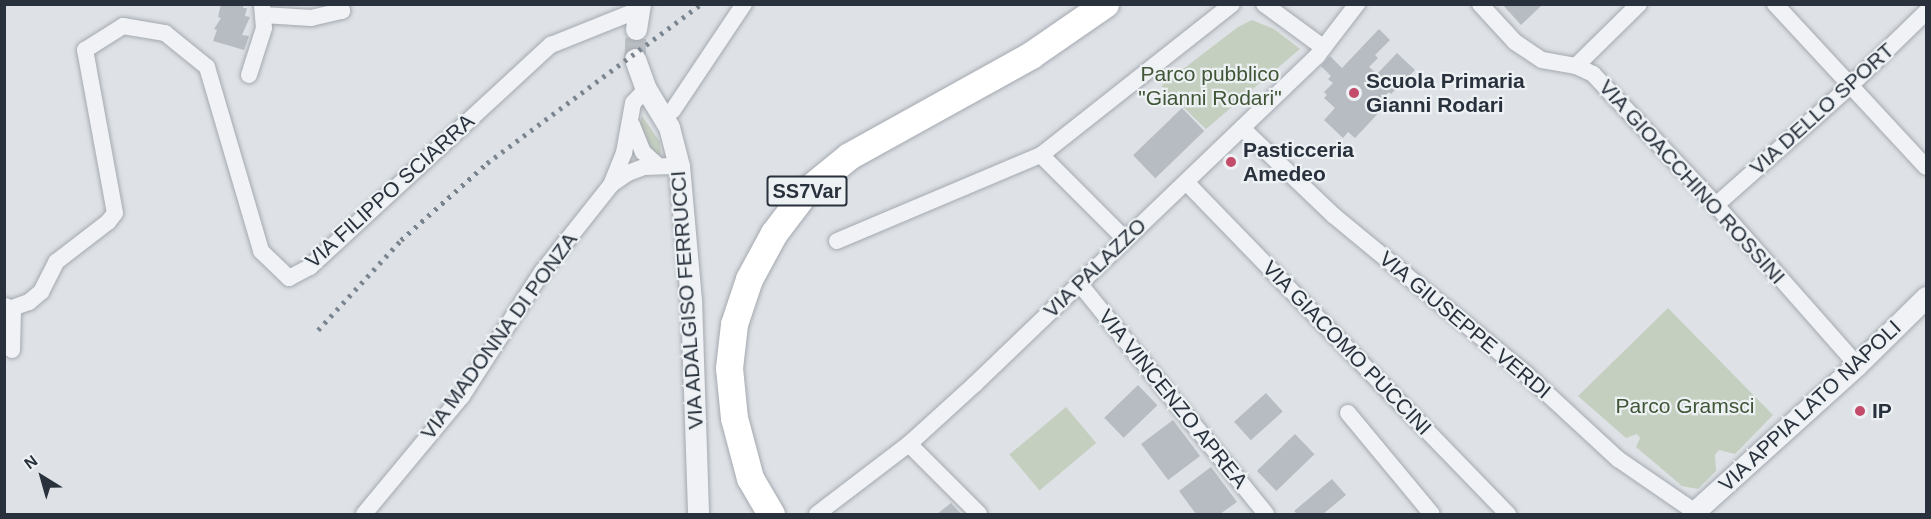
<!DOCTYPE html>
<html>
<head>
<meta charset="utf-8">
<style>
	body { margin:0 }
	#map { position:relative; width:1931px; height:519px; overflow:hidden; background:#dee2e6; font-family:Arial,sans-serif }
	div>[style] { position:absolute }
	.green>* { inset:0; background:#c5cfc0; transform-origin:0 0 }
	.building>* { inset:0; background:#b6bcc2; transform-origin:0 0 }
	.tertiary-tunnel>* { height:21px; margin-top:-10.5px; transform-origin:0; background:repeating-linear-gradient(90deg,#babfc4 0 21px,transparent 0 31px) }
	.roads { filter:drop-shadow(0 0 2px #a4a9b0) drop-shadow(0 0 2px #a4a9b0) }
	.minor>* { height:16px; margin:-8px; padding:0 8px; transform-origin:8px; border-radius:8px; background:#f0f2f5 }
	.tertiary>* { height:21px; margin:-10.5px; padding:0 10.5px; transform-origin:10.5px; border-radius:10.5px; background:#f0f2f5 }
	.primary>* { height:27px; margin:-13.5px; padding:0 13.5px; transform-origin:13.5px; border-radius:13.5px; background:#fff }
	.rail>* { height:4.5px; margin-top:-2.25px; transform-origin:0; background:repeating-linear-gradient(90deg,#79838e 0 3px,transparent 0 9px) }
	.dots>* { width:16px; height:16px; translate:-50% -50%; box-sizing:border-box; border:3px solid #edf1f4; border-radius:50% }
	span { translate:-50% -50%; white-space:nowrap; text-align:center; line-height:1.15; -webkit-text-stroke:4.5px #edf1f4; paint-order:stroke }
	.shield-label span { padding:2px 4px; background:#edf1f4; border:2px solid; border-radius:4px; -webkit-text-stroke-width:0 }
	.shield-label { font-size:20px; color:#28313c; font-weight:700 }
	.park-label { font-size:21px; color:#405637 }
	.poi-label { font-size:21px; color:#28313c; font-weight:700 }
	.left { translate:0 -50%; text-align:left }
	.street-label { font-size:21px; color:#28313c }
	.frame { position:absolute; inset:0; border:6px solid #28313c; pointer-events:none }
	.north { position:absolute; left:12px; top:447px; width:60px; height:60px; -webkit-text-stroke:4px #edf1f4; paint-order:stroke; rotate:323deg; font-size:16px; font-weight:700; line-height:24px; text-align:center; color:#28313c }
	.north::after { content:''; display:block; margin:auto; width:21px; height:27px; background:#28313c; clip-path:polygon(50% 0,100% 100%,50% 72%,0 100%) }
</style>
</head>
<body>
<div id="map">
	<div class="green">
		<i style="clip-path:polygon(1252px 20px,1274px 29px,1300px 49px,1206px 129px,1161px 86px,1238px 27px)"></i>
		<i style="clip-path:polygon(642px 116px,660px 142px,661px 156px,649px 150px,640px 123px)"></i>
		<i style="clip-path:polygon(1668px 308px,1773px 415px,1735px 454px,1719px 450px,1715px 455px,1716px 471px,1698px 489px,1682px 486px,1636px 447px,1640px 438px,1637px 434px,1626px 438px,1578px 396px)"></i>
		<i style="left:1066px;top:407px;width:47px;height:74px;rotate:50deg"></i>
	</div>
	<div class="building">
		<i style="clip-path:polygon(221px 4px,244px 4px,243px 8px,247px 8px,245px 16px,250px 17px,242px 35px,249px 36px,244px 50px,213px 41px,217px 30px,214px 29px,221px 18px,218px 17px)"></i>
		<i style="clip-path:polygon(1502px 4px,1543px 4px,1521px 25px)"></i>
		<i style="clip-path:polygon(1379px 29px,1390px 40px,1375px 55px,1378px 58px,1369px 67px,1377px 74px,1397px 53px,1415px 70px,1391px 94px,1389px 92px,1385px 96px,1390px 101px,1355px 138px,1348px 132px,1343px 138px,1324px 120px,1335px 108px,1324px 98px,1327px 95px,1324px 92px,1333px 83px,1328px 79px,1331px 76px,1321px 66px,1330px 56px,1342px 68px)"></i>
		<i style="left:1182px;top:108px;width:32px;height:68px;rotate:46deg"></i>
		<i style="left:1138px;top:385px;width:28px;height:47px;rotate:46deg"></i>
		<i style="left:1266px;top:393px;width:25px;height:43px;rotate:48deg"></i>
		<i style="left:1173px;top:420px;width:45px;height:40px;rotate:53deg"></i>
		<i style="left:1295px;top:434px;width:28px;height:53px;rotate:46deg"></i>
		<i style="clip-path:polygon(1211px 467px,1237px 502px,1220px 514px,1196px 514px,1179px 491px)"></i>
		<i style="clip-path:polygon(1332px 479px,1346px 495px,1323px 514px,1297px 514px,1294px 511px)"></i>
		<i style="clip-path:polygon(951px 503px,961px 514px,937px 514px)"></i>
	</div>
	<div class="tertiary-tunnel">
		<i style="left:635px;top:59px;width:30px;rotate:-88deg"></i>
	</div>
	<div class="roads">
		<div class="minor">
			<i style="left:1264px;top:4px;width:74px;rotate:36.3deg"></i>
			<i style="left:1480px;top:4px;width:52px;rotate:47.4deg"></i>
			<i style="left:1515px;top:42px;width:32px;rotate:34deg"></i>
			<i style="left:1542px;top:60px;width:35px;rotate:10deg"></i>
			<i style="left:1576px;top:66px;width:19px;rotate:25deg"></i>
			<i style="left:1593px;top:74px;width:180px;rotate:46.8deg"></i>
			<i style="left:1716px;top:205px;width:213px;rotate:48.6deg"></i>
			<i style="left:1775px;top:4px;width:222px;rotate:47.2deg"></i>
			<i style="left:263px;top:15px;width:48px;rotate:3.6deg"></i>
			<i style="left:311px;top:18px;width:32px;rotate:-13deg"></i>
			<i style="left:342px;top:11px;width:7px;rotate:-106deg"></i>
			<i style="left:1576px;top:66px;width:88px;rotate:-44.5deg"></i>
			<i style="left:249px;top:75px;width:49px;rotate:-72.3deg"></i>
			<i style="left:264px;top:28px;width:22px;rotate:-95deg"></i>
			<i style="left:664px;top:117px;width:11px;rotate:-38deg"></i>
			<i style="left:673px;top:110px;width:128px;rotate:-56.2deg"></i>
			<i style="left:632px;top:125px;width:29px;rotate:68deg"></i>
			<i style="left:643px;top:152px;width:19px;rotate:43deg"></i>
			<i style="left:1242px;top:128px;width:126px;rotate:43.7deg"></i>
			<i style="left:1333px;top:215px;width:251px;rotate:39.5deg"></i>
			<i style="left:1527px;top:375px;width:124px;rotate:42.7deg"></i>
			<i style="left:1618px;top:459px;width:93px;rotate:34.5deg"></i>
			<i style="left:1041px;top:155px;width:119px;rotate:45deg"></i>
			<i style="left:1186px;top:182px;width:463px;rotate:45.9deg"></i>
			<i style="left:612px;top:184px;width:19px;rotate:-35deg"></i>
			<i style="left:628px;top:173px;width:17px;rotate:-21deg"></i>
			<i style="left:644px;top:167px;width:35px;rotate:-2deg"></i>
			<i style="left:1716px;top:205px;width:179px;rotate:-41.6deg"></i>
			<i style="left:1850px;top:86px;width:106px;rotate:-44.2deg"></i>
			<i style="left:837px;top:241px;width:221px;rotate:-22.9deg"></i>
			<i style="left:1041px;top:155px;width:243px;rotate:-38.3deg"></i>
			<i style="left:1079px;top:283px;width:297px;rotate:51deg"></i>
			<i style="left:5px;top:306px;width:9px;rotate:21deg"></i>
			<i style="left:13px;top:309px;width:41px;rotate:91.4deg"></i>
			<i style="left:4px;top:311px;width:27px;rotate:-20deg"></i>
			<i style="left:29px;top:302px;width:16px;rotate:-40deg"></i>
			<i style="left:41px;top:292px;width:34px;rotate:-63deg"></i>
			<i style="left:56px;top:262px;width:66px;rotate:-37.6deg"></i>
			<i style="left:108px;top:222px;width:11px;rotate:-52deg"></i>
			<i style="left:115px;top:213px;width:166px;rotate:-100.4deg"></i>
			<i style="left:85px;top:50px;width:45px;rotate:-32.3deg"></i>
			<i style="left:123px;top:26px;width:43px;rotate:9.5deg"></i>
			<i style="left:165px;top:33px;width:54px;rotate:39deg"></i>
			<i style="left:207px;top:67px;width:192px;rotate:73.6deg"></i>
			<i style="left:261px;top:251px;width:39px;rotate:44deg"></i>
			<i style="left:289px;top:278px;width:24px;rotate:-28deg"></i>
			<i style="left:310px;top:267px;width:328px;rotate:-42.7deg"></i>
			<i style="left:551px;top:45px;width:94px;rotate:-21.9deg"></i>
			<i style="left:1348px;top:413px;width:131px;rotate:50.3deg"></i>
			<i style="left:909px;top:444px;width:99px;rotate:45deg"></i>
			<i style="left:364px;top:514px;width:153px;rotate:-50.3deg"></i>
			<i style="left:462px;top:396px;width:148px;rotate:-57.2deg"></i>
			<i style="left:542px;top:272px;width:111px;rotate:-51.6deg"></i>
			<i style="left:611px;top:185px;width:35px;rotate:-68deg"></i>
			<i style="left:624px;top:153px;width:51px;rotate:-79.8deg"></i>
			<i style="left:633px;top:103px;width:19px;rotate:-47deg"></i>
			<i style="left:817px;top:514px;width:116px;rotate:-37.3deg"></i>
			<i style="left:909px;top:444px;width:89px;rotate:-42.3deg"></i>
			<i style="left:975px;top:384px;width:474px;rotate:-43.8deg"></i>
			<i style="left:1317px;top:56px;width:66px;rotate:-52.4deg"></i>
		</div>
		<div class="tertiary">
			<i style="left:636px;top:29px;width:25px;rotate:-81deg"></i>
			<i style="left:635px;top:59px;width:32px;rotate:70deg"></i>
			<i style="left:646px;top:89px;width:44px;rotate:58.8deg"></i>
			<i style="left:669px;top:127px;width:40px;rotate:75.6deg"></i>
			<i style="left:679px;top:166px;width:135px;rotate:84.9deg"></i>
			<i style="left:691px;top:300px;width:214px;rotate:88.1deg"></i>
			<i style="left:1692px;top:514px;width:222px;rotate:-42.1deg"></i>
			<i style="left:1857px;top:365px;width:97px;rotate:-44.6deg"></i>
		</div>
		<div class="primary">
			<i style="left:771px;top:514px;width:42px;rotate:-120.3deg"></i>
			<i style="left:750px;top:478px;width:62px;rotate:-104.9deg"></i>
			<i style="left:734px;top:418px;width:50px;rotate:-95.7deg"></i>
			<i style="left:729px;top:368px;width:44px;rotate:-83.5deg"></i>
			<i style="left:734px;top:324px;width:47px;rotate:-71.6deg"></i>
			<i style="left:749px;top:279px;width:52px;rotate:-61.5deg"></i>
			<i style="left:774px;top:233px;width:53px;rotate:-52.7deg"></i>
			<i style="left:806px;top:191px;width:55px;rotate:-39.1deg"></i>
			<i style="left:849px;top:156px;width:208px;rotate:-29deg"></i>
			<i style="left:1031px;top:55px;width:90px;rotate:-34.6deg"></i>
		</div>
	</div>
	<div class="rail">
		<i style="left:318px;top:330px;width:122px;rotate:-47.3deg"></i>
		<i style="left:401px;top:240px;width:115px;rotate:-41.8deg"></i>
		<i style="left:487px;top:163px;width:267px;rotate:-36.6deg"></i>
	</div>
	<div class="dots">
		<i style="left:1354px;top:93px;background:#c24c69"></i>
		<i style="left:1231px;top:162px;background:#c24c69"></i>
		<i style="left:1860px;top:411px;background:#c24c69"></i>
	</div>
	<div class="shield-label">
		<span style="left:807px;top:191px">SS7Var</span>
	</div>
	<div class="park-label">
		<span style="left:1210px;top:86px">Parco pubblico<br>"Gianni Rodari"</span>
		<span style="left:1685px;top:406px">Parco Gramsci</span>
	</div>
	<div class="poi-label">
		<span class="left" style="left:1366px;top:93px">Scuola Primaria<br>Gianni Rodari</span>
		<span class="left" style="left:1243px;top:162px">Pasticceria<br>Amedeo</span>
		<span class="left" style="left:1872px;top:411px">IP</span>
	</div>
	<div class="street-label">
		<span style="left:1822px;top:109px;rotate:-42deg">VIA DELLO SPORT</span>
		<span style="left:1692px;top:182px;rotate:48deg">VIA GIOACCHINO ROSSINI</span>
		<span style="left:390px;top:191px;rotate:-42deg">VIA FILIPPO SCIARRA</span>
		<span style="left:1095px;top:268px;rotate:-44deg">VIA PALAZZO</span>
		<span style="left:687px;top:300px;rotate:-94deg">VIA ADALGISO FERRUCCI</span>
		<span style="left:1465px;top:325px;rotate:40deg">VIA GIUSEPPE VERDI</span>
		<span style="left:499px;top:336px;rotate:-54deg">VIA MADONNA DI PONZA</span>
		<span style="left:1347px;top:348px;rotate:46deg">VIA GIACOMO PUCCINI</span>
		<span style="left:1173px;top:399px;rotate:51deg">VIA VINCENZO APREA</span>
		<span style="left:1810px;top:406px;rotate:-43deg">VIA APPIA LATO NAPOLI</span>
	</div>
	<div class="frame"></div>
	<div class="north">N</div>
</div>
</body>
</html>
